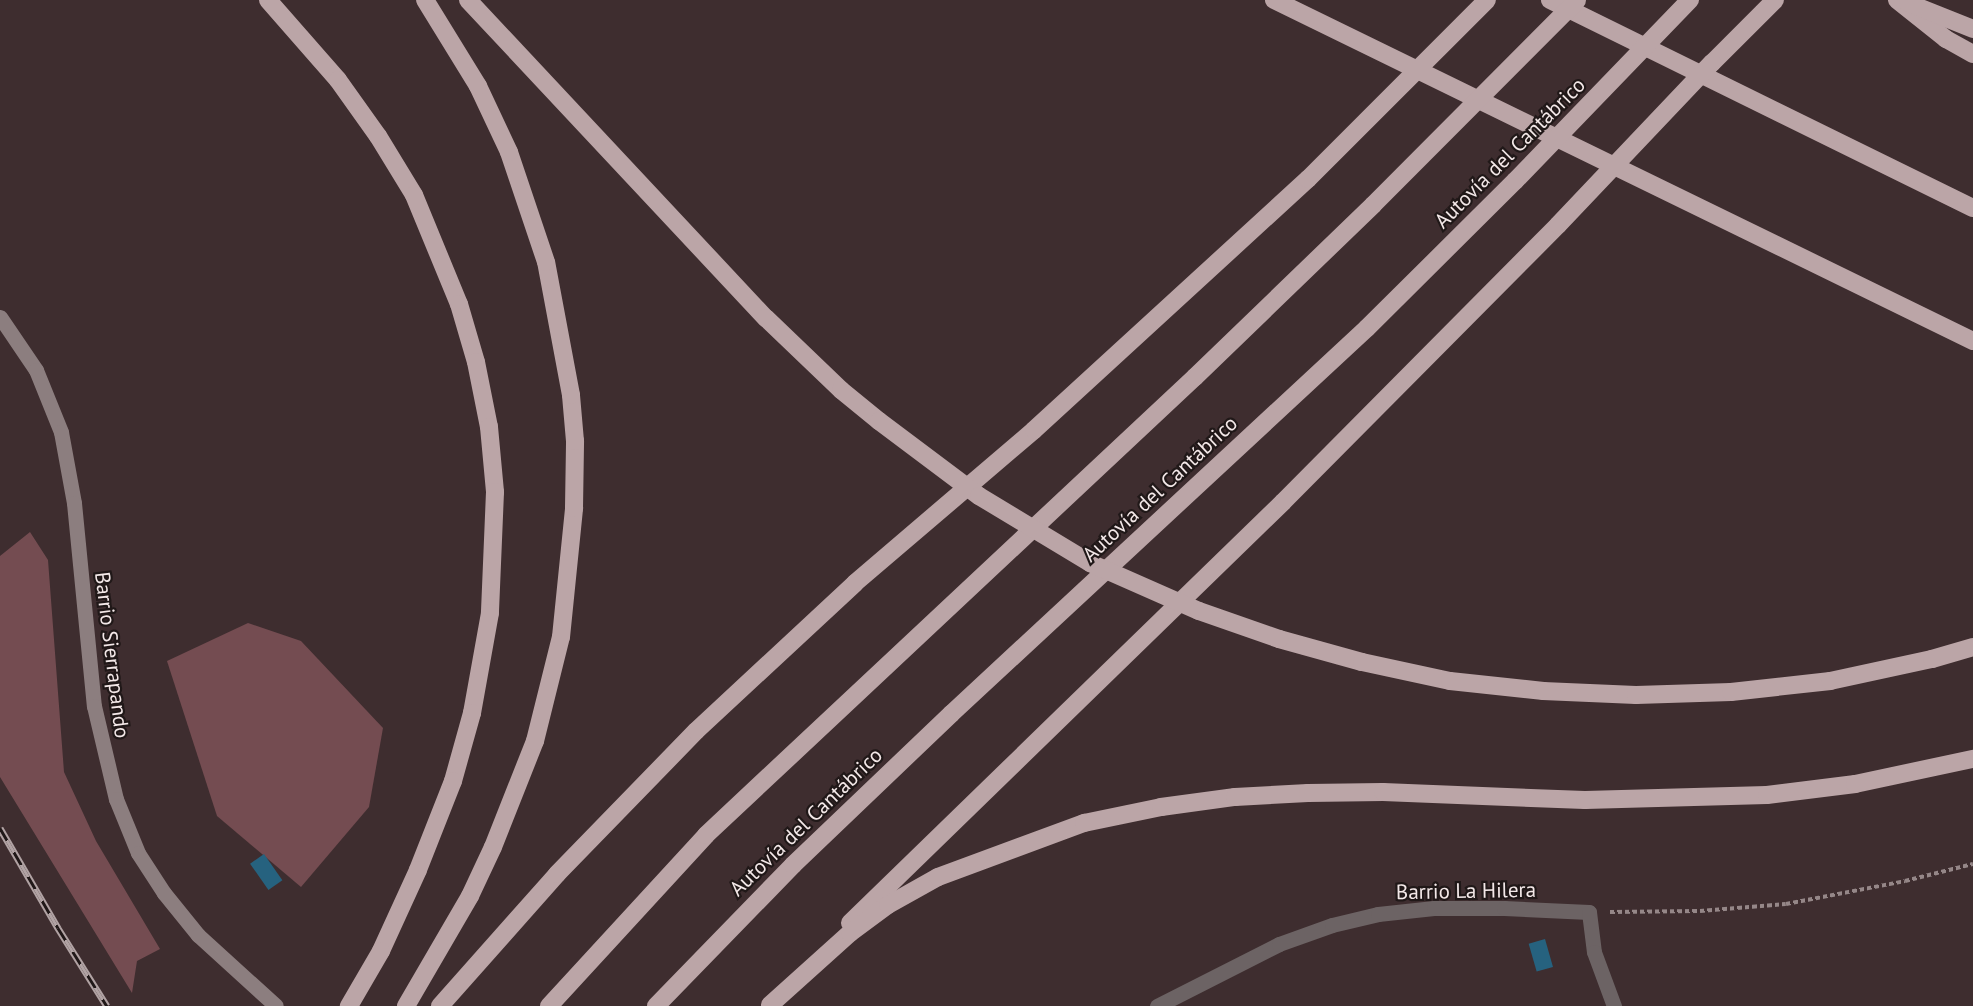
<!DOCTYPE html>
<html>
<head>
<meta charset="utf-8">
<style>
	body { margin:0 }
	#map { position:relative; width:1973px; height:1006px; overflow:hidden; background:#3e2d2f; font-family:"PT Sans",sans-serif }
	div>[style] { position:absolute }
	.green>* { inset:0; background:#744c51 }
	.building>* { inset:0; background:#26627f; transform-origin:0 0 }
	.path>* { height:4px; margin-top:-2px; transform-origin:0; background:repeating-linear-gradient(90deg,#958788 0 4.5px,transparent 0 7.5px) }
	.street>* { height:15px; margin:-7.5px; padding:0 7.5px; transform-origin:7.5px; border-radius:7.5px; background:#6c6364 }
	.secondary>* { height:15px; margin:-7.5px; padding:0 7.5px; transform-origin:7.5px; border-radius:7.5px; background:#8c7e7f }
	.highway>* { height:18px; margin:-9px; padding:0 9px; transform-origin:9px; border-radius:9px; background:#bba5a7 }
	.rail>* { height:7px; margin-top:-3.5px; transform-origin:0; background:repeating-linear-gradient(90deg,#201818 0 14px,#b1a3a4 0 28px); box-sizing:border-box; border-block:2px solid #b1a3a4 }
	.highway-bridge>* { height:18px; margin:-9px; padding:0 9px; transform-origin:9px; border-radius:9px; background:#bba5a7 }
	span { translate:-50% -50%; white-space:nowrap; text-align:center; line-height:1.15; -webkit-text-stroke:4.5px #201818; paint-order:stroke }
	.street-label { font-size:21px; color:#f3e8e8 }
</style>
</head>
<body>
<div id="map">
	<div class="green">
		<i style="clip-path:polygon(30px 532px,48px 560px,64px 772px,96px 841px,160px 949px,137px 961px,132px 993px,0 777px,0 556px)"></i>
		<i style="clip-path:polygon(248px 623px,301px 641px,383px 728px,369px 807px,301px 887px,217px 816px,167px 661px)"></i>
	</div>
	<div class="building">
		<i style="left:264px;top:854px;width:32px;height:17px;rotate:55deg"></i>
		<i style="left:1545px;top:939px;width:29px;height:17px;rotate:74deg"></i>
	</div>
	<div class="path">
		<i style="left:1610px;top:912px;width:90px;rotate:-0.6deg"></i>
		<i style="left:1700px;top:911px;width:86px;rotate:-4.7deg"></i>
		<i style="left:1786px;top:904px;width:121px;rotate:-10.9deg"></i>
		<i style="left:1905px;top:881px;width:70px;rotate:-14deg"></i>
	</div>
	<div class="street">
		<i style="left:1157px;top:1006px;width:137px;rotate:-26.9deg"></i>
		<i style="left:1279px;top:944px;width:56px;rotate:-19.7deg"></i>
		<i style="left:1332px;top:925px;width:47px;rotate:-13.4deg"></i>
		<i style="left:1378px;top:914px;width:56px;rotate:-6.1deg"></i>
		<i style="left:1434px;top:908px;width:70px"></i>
		<i style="left:1504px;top:908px;width:85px;rotate:2.7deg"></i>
		<i style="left:1589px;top:912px;width:40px;rotate:82.9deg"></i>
		<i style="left:1594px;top:952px;width:58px;rotate:69.7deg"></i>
	</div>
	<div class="secondary">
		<i style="left:0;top:317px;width:64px;rotate:55.8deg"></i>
		<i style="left:36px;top:370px;width:67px;rotate:68deg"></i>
		<i style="left:61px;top:432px;width:72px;rotate:79.6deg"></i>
		<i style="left:74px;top:503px;width:204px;rotate:84.4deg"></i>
		<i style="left:94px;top:706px;width:96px;rotate:76.7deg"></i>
		<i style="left:116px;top:799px;width:58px;rotate:67.8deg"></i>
		<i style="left:138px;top:853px;width:48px;rotate:57deg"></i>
		<i style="left:164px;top:893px;width:54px;rotate:51deg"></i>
		<i style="left:198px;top:935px;width:105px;rotate:42.3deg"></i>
	</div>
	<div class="highway">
		<i style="left:268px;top:0;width:106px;rotate:48.8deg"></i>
		<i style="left:338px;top:80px;width:69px;rotate:54.5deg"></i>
		<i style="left:378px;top:136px;width:69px;rotate:58.6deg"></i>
		<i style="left:414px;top:195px;width:118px;rotate:67.6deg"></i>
		<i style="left:459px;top:304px;width:60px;rotate:73.7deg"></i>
		<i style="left:476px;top:362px;width:66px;rotate:78.7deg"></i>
		<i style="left:489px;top:427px;width:65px;rotate:84.7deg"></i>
		<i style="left:495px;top:492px;width:121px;rotate:92.4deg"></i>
		<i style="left:490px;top:613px;width:102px;rotate:100.2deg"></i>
		<i style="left:472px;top:713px;width:71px;rotate:105.6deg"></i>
		<i style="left:453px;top:781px;width:96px;rotate:111.5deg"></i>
		<i style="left:418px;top:870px;width:89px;rotate:114.6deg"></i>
		<i style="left:381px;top:951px;width:64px;rotate:120.2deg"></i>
		<i style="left:468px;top:0;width:436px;rotate:46.9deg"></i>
		<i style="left:766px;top:318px;width:104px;rotate:43.8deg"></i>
		<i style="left:841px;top:390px;width:49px;rotate:39.2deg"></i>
		<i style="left:1274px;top:0;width:778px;rotate:26deg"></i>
		<i style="left:1550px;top:0;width:471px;rotate:26.2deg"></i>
		<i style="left:1897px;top:0;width:63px;rotate:38.5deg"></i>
		<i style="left:1946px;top:39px;width:31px;rotate:29deg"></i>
		<i style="left:1908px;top:3px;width:70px;rotate:21.8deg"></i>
		<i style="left:1712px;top:63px;width:89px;rotate:-45deg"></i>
		<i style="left:1279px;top:639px;width:86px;rotate:15.5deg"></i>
		<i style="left:1362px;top:662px;width:90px;rotate:12.2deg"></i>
		<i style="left:1450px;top:681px;width:94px;rotate:6.1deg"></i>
		<i style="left:1543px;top:691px;width:93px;rotate:2.5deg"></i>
		<i style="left:1636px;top:695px;width:95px;rotate:-1.8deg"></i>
		<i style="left:1731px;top:692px;width:100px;rotate:-6.3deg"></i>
		<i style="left:1830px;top:681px;width:104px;rotate:-12.2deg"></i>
		<i style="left:1932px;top:659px;width:43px;rotate:-16.3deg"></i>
		<i style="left:850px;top:923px;width:604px;rotate:-44.19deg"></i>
		<i style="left:1283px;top:502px;width:390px;rotate:-45.2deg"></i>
		<i style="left:770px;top:1005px;width:108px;rotate:-42deg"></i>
		<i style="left:850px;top:933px;width:47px;rotate:-36.4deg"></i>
		<i style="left:888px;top:905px;width:57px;rotate:-29.2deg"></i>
		<i style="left:938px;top:877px;width:156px;rotate:-20.3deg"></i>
		<i style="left:1084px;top:823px;width:79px;rotate:-11.7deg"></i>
		<i style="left:1161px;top:807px;width:75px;rotate:-7.7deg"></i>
		<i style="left:1235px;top:797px;width:73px;rotate:-3.1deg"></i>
		<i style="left:1308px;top:793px;width:75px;rotate:-0.8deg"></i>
		<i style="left:1383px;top:792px;width:202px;rotate:2.3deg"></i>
		<i style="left:1585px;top:800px;width:182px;rotate:-1.6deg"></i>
		<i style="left:1767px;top:795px;width:89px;rotate:-7.1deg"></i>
		<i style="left:1855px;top:784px;width:121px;rotate:-12deg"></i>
		<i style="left:406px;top:1006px;width:127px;rotate:-59.8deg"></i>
		<i style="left:470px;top:896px;width:54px;rotate:-64.9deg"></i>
		<i style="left:493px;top:847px;width:114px;rotate:-68.4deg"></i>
		<i style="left:535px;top:741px;width:107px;rotate:-76deg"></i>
		<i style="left:561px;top:637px;width:130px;rotate:-84.2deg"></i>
		<i style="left:574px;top:508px;width:67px;rotate:-89.1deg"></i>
		<i style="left:575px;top:441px;width:46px;rotate:-95deg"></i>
		<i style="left:571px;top:395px;width:135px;rotate:-100.6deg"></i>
		<i style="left:546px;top:262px;width:116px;rotate:-108.6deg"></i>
		<i style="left:509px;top:152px;width:73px;rotate:-115.2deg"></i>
		<i style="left:478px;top:86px;width:101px;rotate:-121.6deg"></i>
		<i style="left:440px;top:1006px;width:176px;rotate:-48.4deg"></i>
		<i style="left:557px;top:874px;width:199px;rotate:-45.8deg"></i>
		<i style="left:696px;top:731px;width:217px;rotate:-42.9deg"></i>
		<i style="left:855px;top:583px;width:235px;rotate:-40.5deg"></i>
		<i style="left:1034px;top:430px;width:372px;rotate:-42.5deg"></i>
		<i style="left:549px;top:1006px;width:232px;rotate:-47.4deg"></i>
		<i style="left:706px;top:835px;width:670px;rotate:-43.13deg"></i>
		<i style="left:1195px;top:377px;width:248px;rotate:-44deg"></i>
		<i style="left:656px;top:1006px;width:197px;rotate:-45.8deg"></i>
		<i style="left:793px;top:865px;width:219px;rotate:-43.7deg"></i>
		<i style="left:951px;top:714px;width:567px;rotate:-42.86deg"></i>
		<i style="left:1367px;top:328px;width:209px;rotate:-44.8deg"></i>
	</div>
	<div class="rail">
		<i style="left:0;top:828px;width:116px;rotate:59.9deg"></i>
		<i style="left:58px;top:928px;width:92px;rotate:57.9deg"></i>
	</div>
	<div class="highway-bridge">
		<i style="left:1308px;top:179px;width:253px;rotate:-45deg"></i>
		<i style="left:1515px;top:181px;width:252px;rotate:-46deg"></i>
		<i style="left:1373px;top:205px;width:289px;rotate:-45.1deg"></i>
		<i style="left:1558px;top:225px;width:224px;rotate:-46.5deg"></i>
		<i style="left:879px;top:421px;width:125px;rotate:36.9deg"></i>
		<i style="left:979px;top:496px;width:130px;rotate:31.1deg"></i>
		<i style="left:1090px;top:563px;width:119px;rotate:23.8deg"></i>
		<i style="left:1199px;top:611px;width:85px;rotate:19.3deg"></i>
	</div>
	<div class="street-label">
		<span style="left:1510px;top:153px;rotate:-45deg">Autovía del Cantábrico</span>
		<span style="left:1160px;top:489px;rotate:-43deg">Autovía del Cantábrico</span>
		<span style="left:112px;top:655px;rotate:83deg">Barrio Sierrapando</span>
		<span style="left:806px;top:822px;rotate:-44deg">Autovía del Cantábrico</span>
		<span style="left:1466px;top:891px;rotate:-1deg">Barrio La Hilera</span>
	</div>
</div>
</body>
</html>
